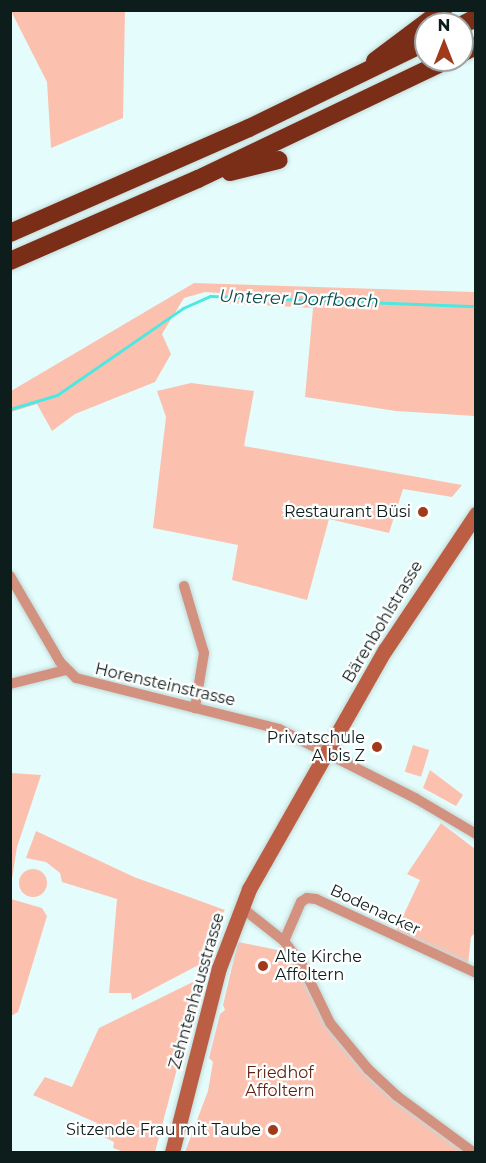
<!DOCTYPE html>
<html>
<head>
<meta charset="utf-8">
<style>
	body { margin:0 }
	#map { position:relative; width:486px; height:1163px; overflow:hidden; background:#e4fdfc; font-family:Montserrat,sans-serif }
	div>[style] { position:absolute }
	.green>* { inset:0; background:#fcc0af; transform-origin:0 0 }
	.round { border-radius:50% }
	.stream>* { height:3px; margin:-1.5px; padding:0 1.5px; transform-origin:1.5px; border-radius:1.5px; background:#4de8e2 }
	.roads { filter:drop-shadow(0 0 2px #c2d9d8) drop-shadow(0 0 2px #c2d9d8) }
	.street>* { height:10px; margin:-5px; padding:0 5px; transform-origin:5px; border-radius:5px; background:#d3927f }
	.secondary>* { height:15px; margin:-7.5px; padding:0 7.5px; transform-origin:7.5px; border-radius:7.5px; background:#bb5e44 }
	.highway>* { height:18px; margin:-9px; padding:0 9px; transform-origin:9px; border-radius:9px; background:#7a2d17 }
	.dots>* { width:16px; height:16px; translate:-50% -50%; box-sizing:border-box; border:3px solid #fff; border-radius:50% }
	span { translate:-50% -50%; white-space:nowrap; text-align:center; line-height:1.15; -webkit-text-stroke:4.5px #fff; paint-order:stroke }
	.poi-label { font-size:16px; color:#0d1d1c }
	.right { translate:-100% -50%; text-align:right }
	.left { translate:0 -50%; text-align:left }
	.street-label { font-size:16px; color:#0d1d1c }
	.park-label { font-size:16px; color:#602211 }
	.water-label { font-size:18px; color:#0b4f4d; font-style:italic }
	.frame { position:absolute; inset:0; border:12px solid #0d1d1c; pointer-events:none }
	.north { position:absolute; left:414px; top:12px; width:60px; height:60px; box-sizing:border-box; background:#fff; border:2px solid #9ea5a4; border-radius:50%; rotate:0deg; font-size:16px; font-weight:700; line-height:24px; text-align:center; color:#0d1d1c }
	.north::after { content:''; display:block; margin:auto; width:21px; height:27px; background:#a1391b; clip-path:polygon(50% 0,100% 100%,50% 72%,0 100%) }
</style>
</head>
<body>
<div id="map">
	<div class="green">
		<i style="clip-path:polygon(11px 11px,125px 11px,123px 118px,51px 148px,47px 82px)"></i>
		<i style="clip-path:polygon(194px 283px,475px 292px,475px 416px,396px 411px,305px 397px,313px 308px,220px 303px,220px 293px,205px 292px,184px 298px,162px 334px,171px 354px,155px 382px,75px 414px,52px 431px,37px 404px,11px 412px,11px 391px)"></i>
		<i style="clip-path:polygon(191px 383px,254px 391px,244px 446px,462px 485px,452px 497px,403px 489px,389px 533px,329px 519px,307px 600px,232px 580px,238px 545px,153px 528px,166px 417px,157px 391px)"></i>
		<i style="left:413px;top:745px;width:17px;height:28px;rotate:17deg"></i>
		<i style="clip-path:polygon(430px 770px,463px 795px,456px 806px,423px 788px)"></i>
		<i style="clip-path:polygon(11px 773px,41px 775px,17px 847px,11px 885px)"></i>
		<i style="clip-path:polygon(441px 823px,475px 849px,475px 933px,471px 937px,468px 964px,396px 931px,420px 880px,407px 874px)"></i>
		<i style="clip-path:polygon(36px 831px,134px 877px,225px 910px,206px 936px,208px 960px,132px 1000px,131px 993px,109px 993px,117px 899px,62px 882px,60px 873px,46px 862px,26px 858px)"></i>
		<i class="round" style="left:19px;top:869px;width:28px;height:28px"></i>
		<i style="clip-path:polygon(11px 899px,42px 908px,47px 916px,18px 1012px,11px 1016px)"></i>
		<i style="clip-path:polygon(238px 942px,288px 952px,345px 1050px,466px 1152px,185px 1152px,208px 1091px,213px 1062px,209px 1058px,220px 1014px,225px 1010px,223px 1005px)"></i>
		<i style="clip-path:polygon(201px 978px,155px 1152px,124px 1152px,113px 1148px,114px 1142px,94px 1132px,97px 1123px,33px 1095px,45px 1077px,72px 1087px,99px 1028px)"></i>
	</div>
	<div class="stream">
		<i style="left:10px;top:409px;width:49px;rotate:-16.6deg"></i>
		<i style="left:57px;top:395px;width:153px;rotate:-34.6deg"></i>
		<i style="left:183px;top:308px;width:30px;rotate:-24deg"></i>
		<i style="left:210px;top:296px;width:266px;rotate:2.2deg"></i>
	</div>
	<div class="roads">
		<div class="street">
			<i style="left:10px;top:576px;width:99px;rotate:59.8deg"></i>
			<i style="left:60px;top:662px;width:23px;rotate:45deg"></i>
			<i style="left:76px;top:678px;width:209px;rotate:14.1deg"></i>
			<i style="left:279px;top:729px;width:153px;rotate:26.9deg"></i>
			<i style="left:415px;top:798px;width:71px;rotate:30.5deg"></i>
			<i style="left:184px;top:586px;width:70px;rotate:73.4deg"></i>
			<i style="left:204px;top:653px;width:56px;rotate:99.3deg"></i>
			<i style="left:10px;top:684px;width:58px;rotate:-14deg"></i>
			<i style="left:241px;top:907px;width:55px;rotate:38.3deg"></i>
			<i style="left:284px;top:941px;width:30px;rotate:53deg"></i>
			<i style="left:302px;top:965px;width:64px;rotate:64.2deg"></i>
			<i style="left:330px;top:1023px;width:60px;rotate:50.4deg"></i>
			<i style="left:368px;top:1069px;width:40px;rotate:43deg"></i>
			<i style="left:397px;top:1096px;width:94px;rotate:36.4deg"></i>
			<i style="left:284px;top:941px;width:43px;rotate:-66.4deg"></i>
			<i style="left:301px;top:902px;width:7px;rotate:-34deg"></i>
			<i style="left:307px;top:898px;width:9px;rotate:6deg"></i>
			<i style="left:316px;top:899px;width:176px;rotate:24.8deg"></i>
		</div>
		<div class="secondary">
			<i style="left:172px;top:1152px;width:190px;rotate:-75.7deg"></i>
			<i style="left:219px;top:968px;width:85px;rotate:-69.2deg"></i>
			<i style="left:249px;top:889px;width:275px;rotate:-60.4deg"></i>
			<i style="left:385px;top:650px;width:164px;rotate:-56.2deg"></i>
		</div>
		<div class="highway">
			<i style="left:462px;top:25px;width:16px;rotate:-27deg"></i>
			<i style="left:462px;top:53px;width:16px;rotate:-27deg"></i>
			<i style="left:375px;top:61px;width:85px;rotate:-36.9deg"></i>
			<i style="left:230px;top:172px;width:50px;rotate:-13.8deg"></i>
			<i style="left:10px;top:233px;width:261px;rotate:-23.7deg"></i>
			<i style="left:249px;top:128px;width:197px;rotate:-25.9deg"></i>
			<i style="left:10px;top:261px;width:205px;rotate:-23.6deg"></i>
			<i style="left:198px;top:179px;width:276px;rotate:-25.5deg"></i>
		</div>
	</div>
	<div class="dots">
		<i style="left:423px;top:512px;background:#a1391b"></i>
		<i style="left:377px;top:747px;background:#a1391b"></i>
		<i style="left:263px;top:966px;background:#a1391b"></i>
		<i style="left:273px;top:1130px;background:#a1391b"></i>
	</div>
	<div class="poi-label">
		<span class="right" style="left:411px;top:512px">Restaurant Büsi</span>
		<span class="right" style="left:365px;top:747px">Privatschule<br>A bis Z</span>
		<span class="left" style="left:275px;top:966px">Alte Kirche<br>Affoltern</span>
		<span class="right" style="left:261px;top:1130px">Sitzende Frau mit Taube</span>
	</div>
	<div class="street-label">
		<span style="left:383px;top:622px;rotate:-59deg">Bärenbohlstrasse</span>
		<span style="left:165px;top:685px;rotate:13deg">Horensteinstrasse</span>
		<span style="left:375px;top:910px;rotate:25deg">Bodenacker</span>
		<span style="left:197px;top:991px;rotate:-74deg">Zehntenhausstrasse</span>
	</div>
	<div class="park-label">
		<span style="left:280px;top:1082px">Friedhof<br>Affoltern</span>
	</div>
	<div class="water-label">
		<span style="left:299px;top:299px;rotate:2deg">Unterer Dorfbach</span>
	</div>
	<div class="frame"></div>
	<div class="north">N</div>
</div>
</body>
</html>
